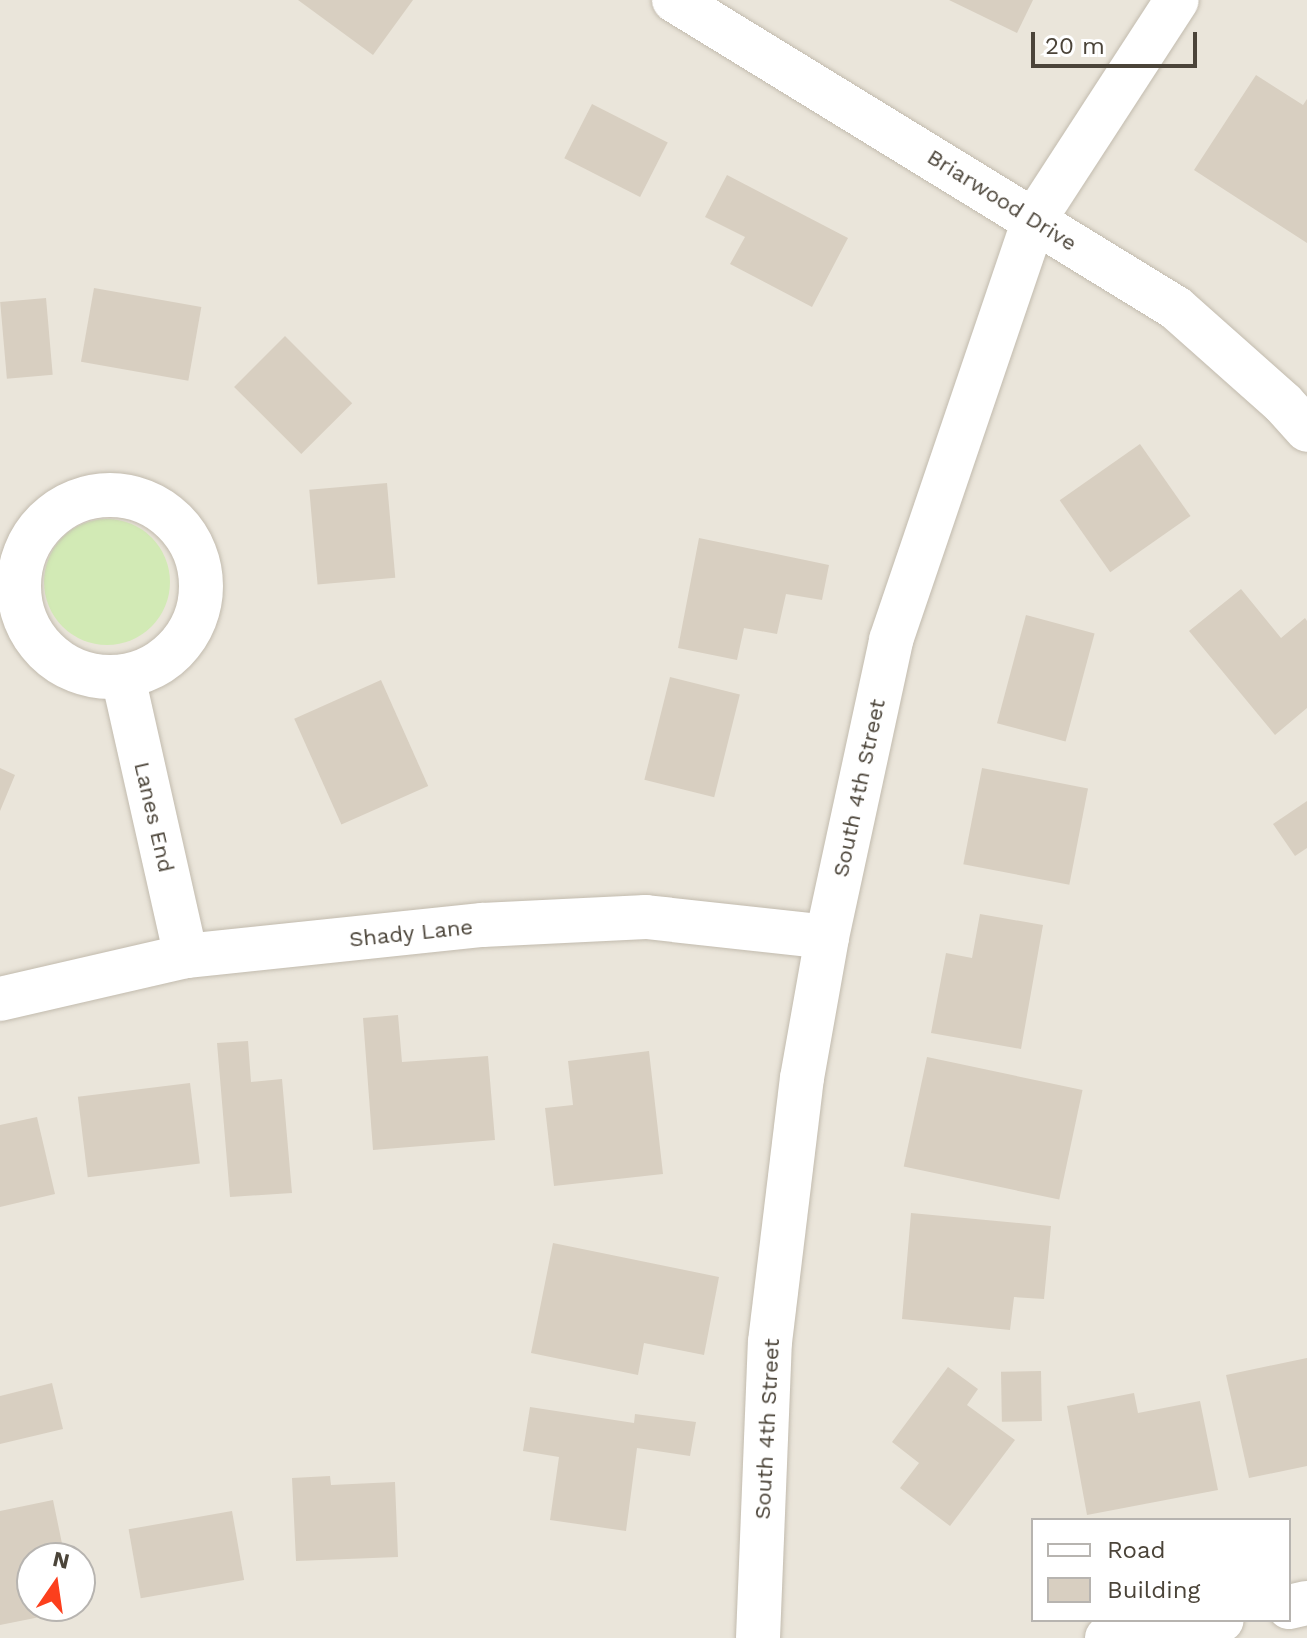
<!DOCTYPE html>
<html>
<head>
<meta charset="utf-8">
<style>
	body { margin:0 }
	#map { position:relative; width:1307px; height:1638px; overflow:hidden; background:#f6f3ec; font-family:"Work Sans",sans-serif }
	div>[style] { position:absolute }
	.residential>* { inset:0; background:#eae5da }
	.green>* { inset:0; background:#d2eab5 }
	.round { border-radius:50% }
	.building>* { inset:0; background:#d8cfc1; transform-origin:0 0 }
	.roads { filter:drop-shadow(0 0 2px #c2bbae) drop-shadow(0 0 2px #c2bbae) }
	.minor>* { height:44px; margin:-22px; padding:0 22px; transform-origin:22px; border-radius:22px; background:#fff }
	.minor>.ring { margin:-22px; padding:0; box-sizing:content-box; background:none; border:44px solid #fff; border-radius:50% }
	span { translate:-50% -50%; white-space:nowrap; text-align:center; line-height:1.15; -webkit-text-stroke:8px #fff; paint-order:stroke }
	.street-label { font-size:22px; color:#4b4439 }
	.legend { position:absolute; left:1031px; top:1518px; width:260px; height:104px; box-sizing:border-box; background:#fff; border:2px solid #b7b4b0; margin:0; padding:10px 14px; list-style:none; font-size:24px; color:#4b4439 }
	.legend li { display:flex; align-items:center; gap:16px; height:40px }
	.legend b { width:40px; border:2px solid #b7b4b0 }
	.north { position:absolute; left:16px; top:1542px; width:80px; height:80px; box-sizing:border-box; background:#fff; border:2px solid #b7b4b0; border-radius:50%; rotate:13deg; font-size:22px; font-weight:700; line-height:32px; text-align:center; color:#4b4439 }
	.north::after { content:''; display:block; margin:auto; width:28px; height:36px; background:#fc3f1d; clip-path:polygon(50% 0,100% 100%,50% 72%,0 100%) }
	.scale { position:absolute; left:1031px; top:32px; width:166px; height:36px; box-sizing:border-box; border:4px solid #4b4439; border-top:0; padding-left:10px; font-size:24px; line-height:28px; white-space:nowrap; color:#4b4439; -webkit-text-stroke:6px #fff; paint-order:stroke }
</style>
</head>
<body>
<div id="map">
	<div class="residential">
		<i style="clip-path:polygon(evenodd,0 0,1307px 0,1307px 1638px,0 1638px,0 0,1033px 1520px,1289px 1520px,1289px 1620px,1033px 1620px,1033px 1520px,0 0,32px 1558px,80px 1558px,80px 1606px,32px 1606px,32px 1558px)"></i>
	</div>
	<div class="green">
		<i class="round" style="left:44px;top:519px;width:126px;height:126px"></i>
	</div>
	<div class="building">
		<i style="clip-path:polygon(298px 0,413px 0,373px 55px)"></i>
		<i style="clip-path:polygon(949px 0,1033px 0,1017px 33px)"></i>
		<i style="clip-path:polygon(1256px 75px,1303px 105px,1307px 99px,1307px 243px,1194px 170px)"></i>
		<i style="left:592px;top:104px;width:85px;height:61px;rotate:27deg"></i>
		<i style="clip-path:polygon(727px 175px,848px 238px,812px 307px,730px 264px,745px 237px,705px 217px)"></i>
		<i style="left:94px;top:288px;width:109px;height:75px;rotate:10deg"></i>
		<i style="left:46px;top:298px;width:77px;height:46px;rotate:85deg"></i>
		<i style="left:285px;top:336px;width:95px;height:72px;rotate:45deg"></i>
		<i style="left:1140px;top:444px;width:88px;height:98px;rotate:55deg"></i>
		<i style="left:387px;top:483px;width:95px;height:78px;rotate:85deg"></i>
		<i style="clip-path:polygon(699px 538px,829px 565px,822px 600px,786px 594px,777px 634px,744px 628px,737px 660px,678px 648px)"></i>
		<i style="clip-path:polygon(1241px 589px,1281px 638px,1305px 618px,1307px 621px,1307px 708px,1275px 735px,1189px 631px)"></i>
		<i style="left:1026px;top:615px;width:71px;height:112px;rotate:15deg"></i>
		<i style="left:670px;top:677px;width:72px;height:106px;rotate:14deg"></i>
		<i style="left:381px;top:680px;width:116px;height:95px;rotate:66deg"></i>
		<i style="clip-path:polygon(0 768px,15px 775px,0 811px)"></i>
		<i style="left:982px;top:768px;width:108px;height:98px;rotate:11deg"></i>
		<i style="clip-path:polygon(1307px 801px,1307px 848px,1295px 856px,1273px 824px)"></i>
		<i style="clip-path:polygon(980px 914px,1043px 925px,1021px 1049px,931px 1033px,946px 953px,972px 958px)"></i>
		<i style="clip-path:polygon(398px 1015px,402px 1062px,488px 1056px,495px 1140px,373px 1150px,363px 1018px)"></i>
		<i style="clip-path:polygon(248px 1041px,251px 1082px,282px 1079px,292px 1193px,230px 1197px,217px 1043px)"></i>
		<i style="clip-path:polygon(649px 1051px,663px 1174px,554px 1186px,545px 1108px,573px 1105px,568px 1061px)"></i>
		<i style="left:927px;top:1057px;width:159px;height:112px;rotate:12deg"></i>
		<i style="left:190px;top:1083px;width:81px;height:113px;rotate:83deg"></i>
		<i style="clip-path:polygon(37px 1117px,55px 1194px,0 1207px,0 1125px)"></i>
		<i style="clip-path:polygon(911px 1213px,1051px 1226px,1044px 1299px,1014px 1297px,1010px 1330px,902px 1319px)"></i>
		<i style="clip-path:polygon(553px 1243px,719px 1277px,704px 1355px,644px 1343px,638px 1375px,531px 1353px)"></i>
		<i style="clip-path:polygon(1307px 1358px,1307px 1466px,1249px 1478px,1226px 1375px)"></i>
		<i style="clip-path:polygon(948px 1367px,978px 1389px,967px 1405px,1015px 1440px,950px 1526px,900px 1488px,919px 1463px,892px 1442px)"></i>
		<i style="left:1041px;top:1371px;width:50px;height:40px;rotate:89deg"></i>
		<i style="clip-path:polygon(52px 1383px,63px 1429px,0 1444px,0 1396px)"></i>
		<i style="clip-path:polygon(1134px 1393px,1138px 1413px,1200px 1401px,1218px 1490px,1087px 1515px,1067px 1406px)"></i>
		<i style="clip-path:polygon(530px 1407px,634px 1423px,635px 1414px,696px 1422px,690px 1456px,637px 1448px,626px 1531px,550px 1520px,559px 1457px,523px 1451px)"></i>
		<i style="clip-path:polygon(330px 1476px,331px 1485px,395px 1482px,398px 1557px,296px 1561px,292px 1478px)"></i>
		<i style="clip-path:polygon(53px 1500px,65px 1558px,32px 1558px,32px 1606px,75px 1606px,75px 1610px,0 1625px,0 1511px)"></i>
		<i style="left:232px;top:1511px;width:70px;height:105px;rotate:80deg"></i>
	</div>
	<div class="roads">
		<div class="minor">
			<i style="left:674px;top:0;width:589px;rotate:31.53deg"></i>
			<i style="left:1176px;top:308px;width:143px;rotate:41.6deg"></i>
			<i style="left:1283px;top:403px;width:36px;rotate:48deg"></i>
			<i class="ring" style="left:19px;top:495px;width:138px;height:138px"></i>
			<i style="left:123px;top:677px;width:286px;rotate:77.3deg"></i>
			<i style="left:0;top:999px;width:191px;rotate:-13deg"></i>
			<i style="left:186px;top:956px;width:298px;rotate:-6deg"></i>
			<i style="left:482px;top:925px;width:164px;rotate:-2.8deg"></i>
			<i style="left:646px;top:917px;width:182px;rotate:6.3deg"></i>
			<i style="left:1289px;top:1607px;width:18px;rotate:-13deg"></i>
			<i style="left:758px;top:1638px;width:296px;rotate:-87.7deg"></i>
			<i style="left:770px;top:1342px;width:266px;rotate:-83.1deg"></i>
			<i style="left:802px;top:1078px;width:143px;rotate:-79.9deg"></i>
			<i style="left:827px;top:937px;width:304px;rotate:-77.8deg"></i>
			<i style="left:891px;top:640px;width:444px;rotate:-71.2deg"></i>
			<i style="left:1034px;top:220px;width:262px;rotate:-57deg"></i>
			<i style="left:1107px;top:1638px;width:116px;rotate:-8.9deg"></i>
		</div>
	</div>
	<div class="street-label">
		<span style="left:1002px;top:200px;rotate:32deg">Briarwood Drive</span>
		<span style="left:859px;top:788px;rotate:-78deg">South 4th Street</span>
		<span style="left:154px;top:817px;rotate:77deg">Lanes End</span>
		<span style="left:411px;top:933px;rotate:-6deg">Shady Lane</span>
		<span style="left:767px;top:1429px;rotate:-87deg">South 4th Street</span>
	</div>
	<ul class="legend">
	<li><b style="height:10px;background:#fff"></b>Road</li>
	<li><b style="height:22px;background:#d8cfc1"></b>Building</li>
	</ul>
	<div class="north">N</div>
	<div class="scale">20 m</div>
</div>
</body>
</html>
